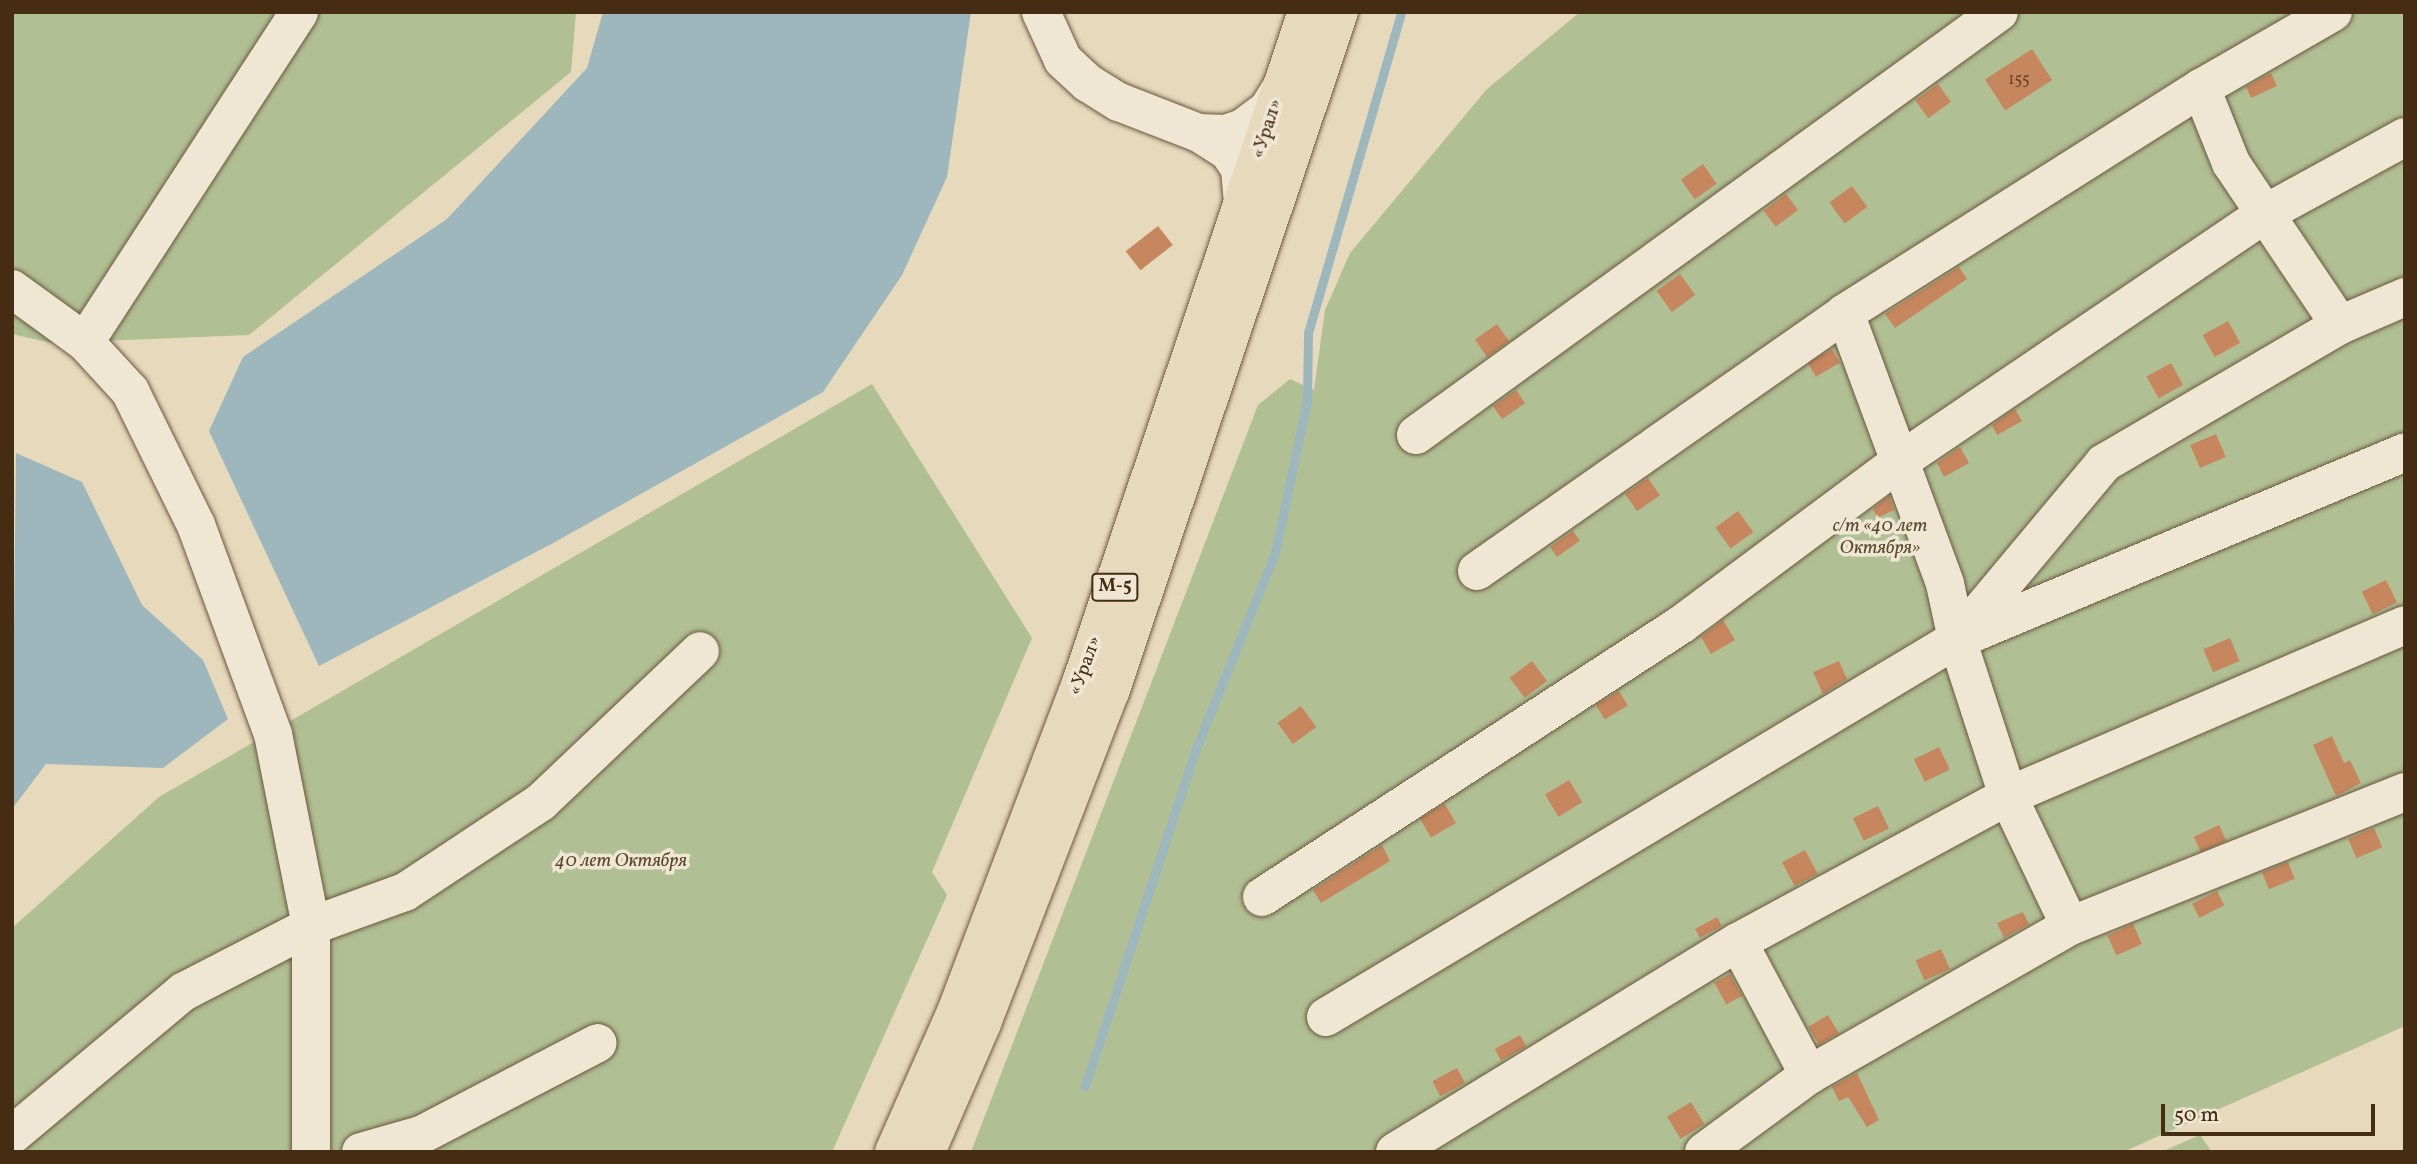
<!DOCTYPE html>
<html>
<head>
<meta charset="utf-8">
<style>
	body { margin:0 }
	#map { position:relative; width:2417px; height:1164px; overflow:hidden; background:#e6d9bc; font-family:Vollkorn,serif }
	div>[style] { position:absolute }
	.green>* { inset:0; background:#b0c094 }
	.water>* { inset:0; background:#9db7bd }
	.stream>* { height:9px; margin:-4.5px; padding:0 4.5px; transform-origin:4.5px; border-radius:4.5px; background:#9db7bd }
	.building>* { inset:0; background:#c7875e; transform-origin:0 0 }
	.roads { filter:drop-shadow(0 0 2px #6d573d) drop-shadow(0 0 2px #6d573d) }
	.minor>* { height:38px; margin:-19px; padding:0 19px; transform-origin:19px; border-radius:19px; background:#efe6d3 }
	.highway>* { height:38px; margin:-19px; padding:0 19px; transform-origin:19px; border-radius:19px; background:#e6d9bc }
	span { translate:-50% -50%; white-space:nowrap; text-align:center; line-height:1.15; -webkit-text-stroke:7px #efe6d3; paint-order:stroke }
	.number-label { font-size:16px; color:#664326 }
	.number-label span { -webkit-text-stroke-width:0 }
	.shield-label span { padding:2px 5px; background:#efe6d3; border:2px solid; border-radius:5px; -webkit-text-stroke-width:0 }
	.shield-label { font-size:18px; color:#452c13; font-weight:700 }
	.street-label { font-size:19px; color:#452c13 }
	.park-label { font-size:19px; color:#5a4a2d; font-style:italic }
	.frame { position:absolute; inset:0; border:14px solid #452c13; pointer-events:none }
	.scale { position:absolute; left:2161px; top:1104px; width:214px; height:32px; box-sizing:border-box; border:4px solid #452c13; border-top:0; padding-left:9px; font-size:21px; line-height:24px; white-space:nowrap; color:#452c13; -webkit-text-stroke:5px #efe6d3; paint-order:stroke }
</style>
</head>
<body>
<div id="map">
	<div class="green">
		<i style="clip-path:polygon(12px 12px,576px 12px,571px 72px,249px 335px,51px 343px,12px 334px)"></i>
		<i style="clip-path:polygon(1580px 12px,2405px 12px,2405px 1026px,2123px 1152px,971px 1152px,1258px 405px,1290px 379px,1314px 390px,1325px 310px,1350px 253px,1487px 89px)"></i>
		<i style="clip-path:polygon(872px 384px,1032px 638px,932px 872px,947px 895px,832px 1152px,12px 1152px,12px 928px,159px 797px)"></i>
		<i style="clip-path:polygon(2200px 1135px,2212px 1152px,2161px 1152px)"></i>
	</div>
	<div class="water">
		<i style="clip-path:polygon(603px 12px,971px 12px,947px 177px,902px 275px,823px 392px,555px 542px,319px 666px,209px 431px,243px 357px,447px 219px,587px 68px)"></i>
		<i style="clip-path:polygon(16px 453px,82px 482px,142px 605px,203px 660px,228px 719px,163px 768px,46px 764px,12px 809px)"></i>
	</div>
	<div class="stream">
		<i style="left:1085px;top:1086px;width:358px;rotate:-71.8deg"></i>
		<i style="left:1197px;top:746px;width:208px;rotate:-68deg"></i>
		<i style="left:1275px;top:553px;width:156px;rotate:-78.2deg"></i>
		<i style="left:1307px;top:400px;width:67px;rotate:-89.1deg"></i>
		<i style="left:1308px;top:333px;width:334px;rotate:-73.8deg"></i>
	</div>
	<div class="building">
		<i style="left:2032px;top:49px;width:37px;height:56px;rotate:57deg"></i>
		<i style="clip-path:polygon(2271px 73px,2277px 86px,2251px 98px,2246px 87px)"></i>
		<i style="left:1938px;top:84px;width:22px;height:28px;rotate:54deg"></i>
		<i style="left:1703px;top:164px;width:24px;height:27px;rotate:55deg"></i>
		<i style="left:1852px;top:186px;width:26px;height:28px;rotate:54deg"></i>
		<i style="left:1786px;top:194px;width:20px;height:28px;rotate:53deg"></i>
		<i style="left:1158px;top:226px;width:24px;height:41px;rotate:52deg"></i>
		<i style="clip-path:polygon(1959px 267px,1967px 279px,1895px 328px,1885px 314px)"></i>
		<i style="left:1680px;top:274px;width:26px;height:29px;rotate:54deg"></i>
		<i style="left:2228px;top:321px;width:25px;height:29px;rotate:61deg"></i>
		<i style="left:1497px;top:324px;width:21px;height:27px;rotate:55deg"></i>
		<i style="left:1832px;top:349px;width:16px;height:28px;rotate:60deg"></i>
		<i style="left:2171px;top:363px;width:25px;height:28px;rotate:61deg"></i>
		<i style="left:1516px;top:390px;width:16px;height:28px;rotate:55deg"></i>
		<i style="clip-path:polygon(2015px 409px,2022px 421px,1997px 435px,1992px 425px)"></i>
		<i style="left:2216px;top:434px;width:25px;height:28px;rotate:67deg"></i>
		<i style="clip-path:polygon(1960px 447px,1969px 463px,1944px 477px,1937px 463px)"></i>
		<i style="left:1648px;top:478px;width:21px;height:28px;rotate:55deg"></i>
		<i style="clip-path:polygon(1889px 496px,1894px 510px,1877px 518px,1873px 509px)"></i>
		<i style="left:1738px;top:511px;width:26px;height:28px;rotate:54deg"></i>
		<i style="left:1573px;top:531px;width:12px;height:28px;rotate:55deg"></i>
		<i style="left:2386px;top:580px;width:25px;height:27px;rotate:64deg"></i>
		<i style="clip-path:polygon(1723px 620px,1735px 640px,1711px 654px,1701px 637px)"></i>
		<i style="left:2230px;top:638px;width:25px;height:29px;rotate:67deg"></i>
		<i style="left:1532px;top:661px;width:25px;height:28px;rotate:53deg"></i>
		<i style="clip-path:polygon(1839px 661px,1847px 679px,1823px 694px,1813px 672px)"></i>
		<i style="left:1619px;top:691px;width:17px;height:27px;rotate:59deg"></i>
		<i style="left:1301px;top:706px;width:26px;height:29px;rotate:54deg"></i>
		<i style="clip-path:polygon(2332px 736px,2344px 763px,2350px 760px,2361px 783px,2336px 796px,2313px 745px)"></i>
		<i style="left:1939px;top:747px;width:25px;height:28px;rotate:64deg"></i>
		<i style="left:1569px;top:780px;width:26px;height:28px;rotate:59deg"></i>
		<i style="left:1445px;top:804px;width:22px;height:29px;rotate:60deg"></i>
		<i style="left:1878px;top:806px;width:25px;height:28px;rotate:64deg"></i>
		<i style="left:2219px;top:825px;width:17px;height:28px;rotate:65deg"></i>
		<i style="left:2374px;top:828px;width:21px;height:28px;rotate:67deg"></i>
		<i style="clip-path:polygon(1382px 845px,1390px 861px,1321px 903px,1313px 890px)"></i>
		<i style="left:1805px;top:850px;width:27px;height:26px;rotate:62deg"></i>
		<i style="left:2288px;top:862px;width:18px;height:28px;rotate:68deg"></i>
		<i style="left:2217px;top:891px;width:16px;height:28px;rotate:63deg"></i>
		<i style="clip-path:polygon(2023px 912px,2029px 924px,2004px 938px,1997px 923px)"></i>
		<i style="left:1717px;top:917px;width:10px;height:25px;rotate:61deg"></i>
		<i style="left:2133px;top:924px;width:22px;height:28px;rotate:66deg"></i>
		<i style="left:1941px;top:949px;width:22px;height:28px;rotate:66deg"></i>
		<i style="left:1730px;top:974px;width:25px;height:18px;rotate:61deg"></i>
		<i style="left:1828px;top:1015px;width:21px;height:23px;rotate:59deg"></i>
		<i style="left:1520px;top:1035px;width:13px;height:29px;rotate:61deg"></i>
		<i style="left:1457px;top:1068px;width:17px;height:28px;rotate:62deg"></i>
		<i style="clip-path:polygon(1857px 1073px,1879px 1120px,1867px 1127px,1848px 1097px,1839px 1101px,1832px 1087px)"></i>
		<i style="left:1691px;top:1102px;width:26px;height:28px;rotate:59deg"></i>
	</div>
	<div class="roads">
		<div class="minor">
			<i style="left:1041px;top:12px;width:53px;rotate:65.4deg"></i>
			<i style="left:1063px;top:60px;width:34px;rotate:43deg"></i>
			<i style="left:1088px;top:83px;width:36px;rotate:32deg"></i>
			<i style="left:1119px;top:102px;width:86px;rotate:21.2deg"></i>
			<i style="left:1199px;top:133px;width:34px;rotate:32deg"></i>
			<i style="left:1228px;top:151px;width:22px;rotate:56deg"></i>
			<i style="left:1240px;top:169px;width:38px;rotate:85deg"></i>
			<i style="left:2201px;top:88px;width:81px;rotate:68.2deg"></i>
			<i style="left:2231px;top:163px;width:195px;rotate:56.1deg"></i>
			<i style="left:1199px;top:133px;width:26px;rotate:2deg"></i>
			<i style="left:1225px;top:134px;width:19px;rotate:-18deg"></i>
			<i style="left:1243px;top:128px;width:31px;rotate:-37deg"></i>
			<i style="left:1268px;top:109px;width:26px;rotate:-58deg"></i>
			<i style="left:12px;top:289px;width:90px;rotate:36deg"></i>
			<i style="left:85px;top:342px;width:67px;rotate:47.4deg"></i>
			<i style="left:130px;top:391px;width:149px;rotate:63.8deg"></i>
			<i style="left:196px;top:525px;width:223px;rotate:69.8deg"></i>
			<i style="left:273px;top:734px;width:196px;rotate:78.8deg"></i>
			<i style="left:311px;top:926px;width:226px;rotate:90deg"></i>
			<i style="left:1845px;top:313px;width:289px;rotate:69.7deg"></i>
			<i style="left:1945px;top:584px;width:56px;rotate:77.7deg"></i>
			<i style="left:1957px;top:639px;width:165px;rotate:72deg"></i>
			<i style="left:2008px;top:796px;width:144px;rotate:64.5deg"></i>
			<i style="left:85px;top:342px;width:393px;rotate:-57deg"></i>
			<i style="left:1416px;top:435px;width:720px;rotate:-35.96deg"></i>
			<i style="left:1477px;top:571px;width:449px;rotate:-35deg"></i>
			<i style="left:1845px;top:313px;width:421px;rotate:-32.3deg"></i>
			<i style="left:2201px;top:88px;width:152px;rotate:-29.9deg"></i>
			<i style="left:1961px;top:638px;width:481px;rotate:-22.7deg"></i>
			<i style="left:1262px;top:897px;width:501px;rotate:-33.02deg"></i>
			<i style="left:1682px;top:624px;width:276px;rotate:-36.7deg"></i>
			<i style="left:1903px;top:459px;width:441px;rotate:-34.1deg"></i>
			<i style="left:2268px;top:212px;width:156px;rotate:-28.7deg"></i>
			<i style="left:1738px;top:942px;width:151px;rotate:61.9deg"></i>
			<i style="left:1326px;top:1017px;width:736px;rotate:-30.92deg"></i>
			<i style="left:1957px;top:639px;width:229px;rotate:-50.1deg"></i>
			<i style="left:2104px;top:463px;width:273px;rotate:-30.3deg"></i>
			<i style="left:2340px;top:325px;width:71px;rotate:-23.3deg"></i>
			<i style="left:12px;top:1135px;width:223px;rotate:-39.9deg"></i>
			<i style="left:183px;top:992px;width:144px;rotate:-27.3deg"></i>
			<i style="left:311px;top:926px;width:100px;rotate:-19.9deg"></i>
			<i style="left:405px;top:892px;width:163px;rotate:-33.5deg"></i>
			<i style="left:541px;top:802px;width:219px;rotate:-43.5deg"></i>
			<i style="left:361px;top:1152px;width:62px;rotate:-15.8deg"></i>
			<i style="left:421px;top:1135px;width:199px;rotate:-27.5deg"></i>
			<i style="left:1395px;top:1152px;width:402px;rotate:-31.5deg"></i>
			<i style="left:1738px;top:942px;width:307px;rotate:-28.4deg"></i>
			<i style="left:2008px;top:796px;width:432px;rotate:-23.3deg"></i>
			<i style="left:1704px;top:1152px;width:130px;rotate:-36.3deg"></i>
			<i style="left:1809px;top:1075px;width:301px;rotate:-29.7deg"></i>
			<i style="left:2070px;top:926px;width:361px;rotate:-21.8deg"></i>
		</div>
		<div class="highway">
			<i style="left:894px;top:1152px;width:153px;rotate:-66.1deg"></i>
			<i style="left:956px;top:1012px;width:352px;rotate:-69.2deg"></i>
			<i style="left:1081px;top:683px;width:708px;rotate:-71.39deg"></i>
			<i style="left:926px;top:1152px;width:141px;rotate:-66.5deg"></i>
			<i style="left:982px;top:1023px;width:355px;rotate:-68.9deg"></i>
			<i style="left:1110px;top:692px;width:718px;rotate:-71.39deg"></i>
		</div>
	</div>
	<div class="number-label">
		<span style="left:2019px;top:80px">155</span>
	</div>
	<div class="shield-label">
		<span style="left:1115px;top:587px">М-5</span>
	</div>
	<div class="street-label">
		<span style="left:1268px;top:129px;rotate:-72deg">«Урал»</span>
		<span style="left:1086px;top:666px;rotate:-70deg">«Урал»</span>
	</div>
	<div class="park-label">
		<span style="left:1880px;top:538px">с/т «40 лет<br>Октября»</span>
		<span style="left:621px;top:862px">40 лет Октября</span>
	</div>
	<div class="frame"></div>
	<div class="scale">50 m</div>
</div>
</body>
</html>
